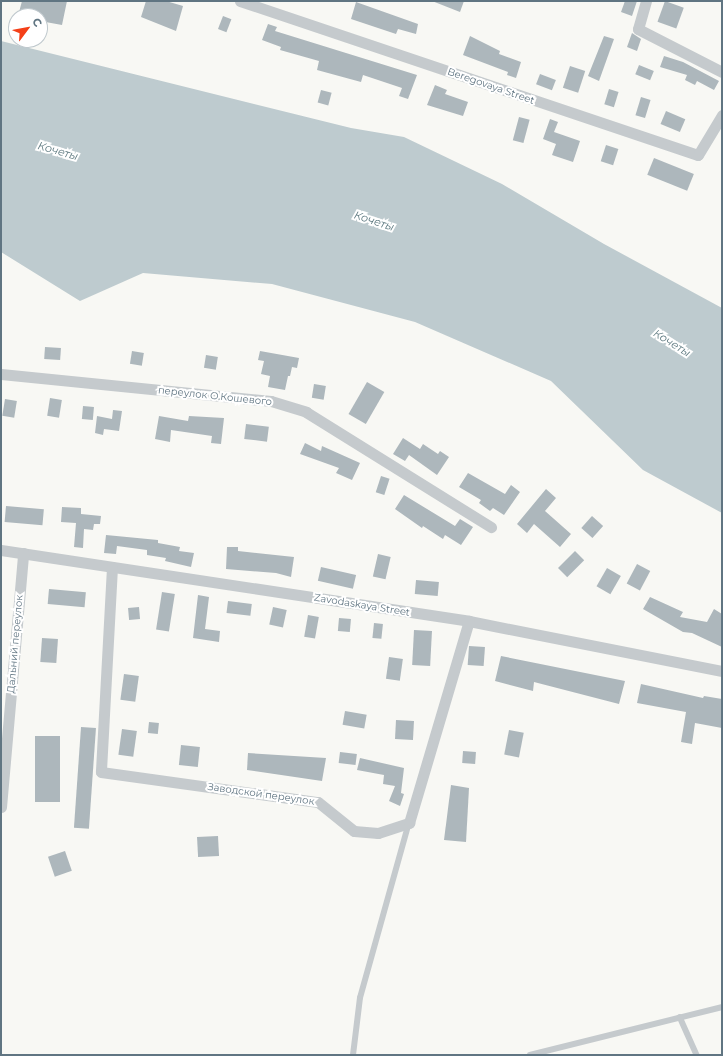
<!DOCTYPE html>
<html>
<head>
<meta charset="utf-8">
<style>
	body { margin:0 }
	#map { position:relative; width:723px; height:1056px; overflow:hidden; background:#f8f8f4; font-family:Montserrat,sans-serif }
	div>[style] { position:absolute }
	.water>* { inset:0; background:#becbcf }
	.building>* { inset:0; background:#adb7bc; transform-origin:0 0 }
	.service>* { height:5.5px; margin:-2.75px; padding:0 2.75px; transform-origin:2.75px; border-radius:2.75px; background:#c5cacd }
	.minor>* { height:11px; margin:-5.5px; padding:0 5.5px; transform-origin:5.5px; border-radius:5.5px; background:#c5cacd }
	span { translate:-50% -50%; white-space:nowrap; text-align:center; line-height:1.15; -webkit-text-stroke:4px #fff; paint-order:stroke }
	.street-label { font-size:10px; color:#607582 }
	.water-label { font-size:11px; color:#5a767d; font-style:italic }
	.frame { position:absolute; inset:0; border:2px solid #607582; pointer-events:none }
	.north { position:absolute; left:8px; top:8px; width:40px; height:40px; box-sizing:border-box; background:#fff; border:1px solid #bfc8cd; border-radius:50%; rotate:58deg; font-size:11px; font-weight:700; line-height:16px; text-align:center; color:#607582 }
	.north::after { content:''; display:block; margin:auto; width:14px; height:18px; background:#f44018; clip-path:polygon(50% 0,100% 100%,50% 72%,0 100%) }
</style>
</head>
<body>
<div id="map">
	<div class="water">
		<i style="clip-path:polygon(1px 41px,351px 128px,404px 137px,502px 184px,604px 244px,722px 308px,722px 513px,643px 470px,551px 381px,415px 322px,272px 284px,143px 273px,80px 301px,1px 252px)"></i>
	</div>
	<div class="building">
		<i style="clip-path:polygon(22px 1px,67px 1px,62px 25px,40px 21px,40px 16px,18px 16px)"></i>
		<i style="clip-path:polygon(146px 1px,166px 1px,183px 6px,176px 31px,141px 17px)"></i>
		<i style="clip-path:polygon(432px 1px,464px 1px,460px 12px)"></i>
		<i style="clip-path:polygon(625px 1px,637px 1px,632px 16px,621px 12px)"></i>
		<i style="left:665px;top:1px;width:20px;height:22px;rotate:20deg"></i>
		<i style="clip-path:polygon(356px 2px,418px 24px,416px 34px,398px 29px,396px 34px,351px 19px)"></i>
		<i style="left:223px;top:16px;width:9px;height:14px;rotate:21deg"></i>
		<i style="clip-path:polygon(268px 24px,277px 27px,275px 31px,417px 75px,408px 99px,399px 96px,402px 88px,363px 75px,361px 82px,317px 70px,319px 61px,280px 50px,281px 47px,262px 40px)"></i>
		<i style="clip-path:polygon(632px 33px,641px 39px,637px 51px,627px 47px)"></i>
		<i style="clip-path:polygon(470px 36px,500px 51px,499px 54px,521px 62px,516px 78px,507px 75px,508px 72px,463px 55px)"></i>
		<i style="clip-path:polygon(604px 36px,614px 39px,599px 81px,588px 76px)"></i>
		<i style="clip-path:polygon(664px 56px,683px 62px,719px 81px,714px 90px,697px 81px,695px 85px,685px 80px,687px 75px,660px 67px)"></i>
		<i style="left:639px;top:65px;width:16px;height:10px;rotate:22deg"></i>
		<i style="left:570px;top:66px;width:16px;height:23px;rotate:18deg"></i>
		<i style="left:540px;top:74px;width:17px;height:11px;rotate:21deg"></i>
		<i style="clip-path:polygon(435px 85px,447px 90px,445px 94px,468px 102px,463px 116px,427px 105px)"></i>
		<i style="left:609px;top:89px;width:10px;height:16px;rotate:17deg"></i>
		<i style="left:321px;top:90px;width:11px;height:13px;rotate:15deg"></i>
		<i style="left:641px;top:97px;width:10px;height:19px;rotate:17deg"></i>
		<i style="left:666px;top:111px;width:21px;height:14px;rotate:23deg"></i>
		<i style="left:519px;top:117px;width:11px;height:24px;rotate:15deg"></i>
		<i style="clip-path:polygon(550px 119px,558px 122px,554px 132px,580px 141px,573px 162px,552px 155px,556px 144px,543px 139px)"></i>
		<i style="left:606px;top:145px;width:13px;height:17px;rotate:18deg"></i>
		<i style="left:654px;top:158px;width:43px;height:18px;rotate:22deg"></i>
		<i style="left:45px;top:347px;width:16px;height:12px;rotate:4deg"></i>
		<i style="left:132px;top:351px;width:12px;height:13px;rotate:9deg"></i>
		<i style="clip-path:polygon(260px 351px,299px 358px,297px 368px,292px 367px,290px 376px,288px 376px,285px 390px,268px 387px,270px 376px,261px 374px,264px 361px,258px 360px)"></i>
		<i style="left:206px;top:355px;width:12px;height:13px;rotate:9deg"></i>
		<i style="left:367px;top:382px;width:20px;height:37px;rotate:30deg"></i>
		<i style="left:314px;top:384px;width:12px;height:14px;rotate:9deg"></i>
		<i style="left:50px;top:398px;width:12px;height:18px;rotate:9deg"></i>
		<i style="left:5px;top:399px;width:12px;height:17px;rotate:9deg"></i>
		<i style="left:83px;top:406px;width:11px;height:13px;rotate:5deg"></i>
		<i style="clip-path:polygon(113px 410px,122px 411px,119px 431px,104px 429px,103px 435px,95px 433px,97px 416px,112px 419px)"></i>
		<i style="clip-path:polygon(159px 416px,188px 421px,189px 416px,224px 418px,221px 444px,211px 443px,212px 436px,171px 430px,170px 442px,155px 439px)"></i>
		<i style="left:246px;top:424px;width:23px;height:15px;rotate:7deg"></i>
		<i style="clip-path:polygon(403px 438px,420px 449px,423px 444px,438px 454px,440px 451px,449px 457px,437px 475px,409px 455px,405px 461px,393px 454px)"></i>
		<i style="clip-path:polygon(305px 443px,321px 451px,322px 446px,360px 463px,352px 480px,336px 473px,339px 468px,300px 454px)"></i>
		<i style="clip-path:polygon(468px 473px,505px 494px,511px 485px,520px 492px,504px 515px,493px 508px,490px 511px,479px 503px,481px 500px,459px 487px)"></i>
		<i style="left:381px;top:476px;width:9px;height:17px;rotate:18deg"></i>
		<i style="clip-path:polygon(546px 489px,556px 498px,545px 511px,571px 534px,560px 547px,534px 524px,527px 533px,517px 524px)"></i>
		<i style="clip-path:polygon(404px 495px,455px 526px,460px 519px,473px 527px,461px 545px,445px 535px,443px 539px,423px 526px,422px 528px,395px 509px)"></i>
		<i style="left:6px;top:506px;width:38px;height:16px;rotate:5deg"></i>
		<i style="clip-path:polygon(62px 507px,81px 508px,81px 514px,101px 516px,100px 524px,94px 524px,93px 530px,84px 529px,83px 548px,74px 547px,76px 523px,61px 522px)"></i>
		<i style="left:592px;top:516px;width:15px;height:16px;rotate:42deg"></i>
		<i style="clip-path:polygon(106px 535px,158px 540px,158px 543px,180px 547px,179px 551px,194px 553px,191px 567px,165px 561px,166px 558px,147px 555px,147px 550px,117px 546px,116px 554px,104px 553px)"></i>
		<i style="clip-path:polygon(227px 547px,238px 547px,238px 551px,294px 557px,291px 577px,276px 573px,226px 569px)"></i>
		<i style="left:575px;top:551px;width:13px;height:24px;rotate:45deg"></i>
		<i style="left:378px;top:554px;width:13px;height:23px;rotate:13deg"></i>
		<i style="left:637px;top:564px;width:15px;height:22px;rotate:28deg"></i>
		<i style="left:321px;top:567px;width:36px;height:14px;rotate:13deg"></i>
		<i style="left:607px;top:568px;width:16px;height:21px;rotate:30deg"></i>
		<i style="left:416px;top:580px;width:23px;height:14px;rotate:5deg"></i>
		<i style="left:49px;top:589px;width:37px;height:15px;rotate:5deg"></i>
		<i style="left:162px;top:592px;width:13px;height:38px;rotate:9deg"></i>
		<i style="clip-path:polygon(198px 595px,209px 597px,205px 629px,220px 631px,219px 642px,193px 638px)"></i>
		<i style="clip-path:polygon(650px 597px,683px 612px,680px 617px,707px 622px,714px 609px,722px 614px,722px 647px,692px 633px,683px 632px,643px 609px)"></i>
		<i style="left:228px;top:601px;width:24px;height:12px;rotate:7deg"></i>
		<i style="left:139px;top:607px;width:12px;height:11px;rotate:85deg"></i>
		<i style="left:273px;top:607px;width:14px;height:18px;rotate:12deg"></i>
		<i style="left:308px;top:615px;width:11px;height:22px;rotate:10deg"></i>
		<i style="left:339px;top:618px;width:12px;height:13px;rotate:5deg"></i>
		<i style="left:374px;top:623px;width:9px;height:15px;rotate:6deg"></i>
		<i style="left:414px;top:630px;width:18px;height:35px;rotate:3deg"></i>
		<i style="left:42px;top:638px;width:16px;height:24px;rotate:4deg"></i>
		<i style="left:469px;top:646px;width:16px;height:19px;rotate:4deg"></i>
		<i style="clip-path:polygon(501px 656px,625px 681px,619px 704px,534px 682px,533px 691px,495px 681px)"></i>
		<i style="left:389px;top:657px;width:14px;height:22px;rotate:8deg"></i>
		<i style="left:124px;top:674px;width:15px;height:26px;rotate:8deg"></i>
		<i style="clip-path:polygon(641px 684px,703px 698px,704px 696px,722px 699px,722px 728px,695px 723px,692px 744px,681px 742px,686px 712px,637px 703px)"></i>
		<i style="left:345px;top:711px;width:22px;height:14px;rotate:10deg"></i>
		<i style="left:396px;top:720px;width:18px;height:19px;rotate:3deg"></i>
		<i style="left:149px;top:722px;width:10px;height:11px;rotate:6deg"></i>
		<i style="left:81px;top:727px;width:15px;height:101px;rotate:4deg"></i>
		<i style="left:122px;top:729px;width:15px;height:26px;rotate:8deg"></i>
		<i style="left:509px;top:730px;width:15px;height:25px;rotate:11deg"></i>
		<i style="left:35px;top:736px;width:25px;height:66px"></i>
		<i style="left:181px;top:745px;width:19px;height:20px;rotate:6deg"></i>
		<i style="left:463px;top:751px;width:13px;height:12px;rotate:4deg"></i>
		<i style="left:340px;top:752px;width:17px;height:11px;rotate:7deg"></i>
		<i style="clip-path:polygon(248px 753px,326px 758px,322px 781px,247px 770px)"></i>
		<i style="clip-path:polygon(360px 758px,404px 768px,401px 793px,404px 794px,400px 806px,389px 801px,395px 786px,383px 784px,384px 775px,357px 770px)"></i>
		<i style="clip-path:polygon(451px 785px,469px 788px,466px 842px,444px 840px)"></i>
		<i style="left:218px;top:836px;width:20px;height:21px;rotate:87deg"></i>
		<i style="left:65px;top:851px;width:21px;height:18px;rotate:71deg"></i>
	</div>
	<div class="service">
		<i style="left:680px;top:1017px;width:42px;rotate:65.9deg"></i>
		<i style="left:353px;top:1055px;width:57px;rotate:-83deg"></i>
		<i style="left:360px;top:998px;width:182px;rotate:-74.4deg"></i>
		<i style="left:530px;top:1055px;width:198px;rotate:-14deg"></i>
	</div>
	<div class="minor">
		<i style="left:240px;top:1px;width:483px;rotate:18.6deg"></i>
		<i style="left:698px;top:155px;width:47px;rotate:-59deg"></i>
		<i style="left:646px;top:1px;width:29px;rotate:106deg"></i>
		<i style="left:638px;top:29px;width:94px;rotate:27.1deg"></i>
		<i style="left:1px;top:374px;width:271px;rotate:5.7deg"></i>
		<i style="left:271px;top:401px;width:37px;rotate:17deg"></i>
		<i style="left:306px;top:412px;width:218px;rotate:31.9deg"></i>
		<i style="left:1px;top:550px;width:473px;rotate:8.6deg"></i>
		<i style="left:469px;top:621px;width:258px;rotate:11.2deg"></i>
		<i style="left:112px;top:567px;width:205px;rotate:93.1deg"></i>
		<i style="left:101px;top:772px;width:219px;rotate:7.9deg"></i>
		<i style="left:318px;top:802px;width:46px;rotate:38.9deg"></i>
		<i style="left:354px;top:831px;width:24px;rotate:5deg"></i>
		<i style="left:378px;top:833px;width:33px;rotate:-18deg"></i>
		<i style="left:409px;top:823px;width:211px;rotate:-73.5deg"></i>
		<i style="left:1px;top:807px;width:255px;rotate:-85deg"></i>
	</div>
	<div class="street-label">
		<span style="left:491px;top:86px;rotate:19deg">Beregovaya Street</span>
		<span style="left:215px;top:396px;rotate:6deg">переулок О.Кошевого</span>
		<span style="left:362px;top:605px;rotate:9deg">Zavodaskaya Street</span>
		<span style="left:15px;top:644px;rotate:-85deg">Дальний переулок</span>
		<span style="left:261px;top:794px;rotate:8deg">Заводской переулок</span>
	</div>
	<div class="water-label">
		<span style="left:58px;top:151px;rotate:16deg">Кочеты</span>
		<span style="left:374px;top:221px;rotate:18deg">Кочеты</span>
		<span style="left:672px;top:343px;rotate:32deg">Кочеты</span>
	</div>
	<div class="frame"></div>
	<div class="north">С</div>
</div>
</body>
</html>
